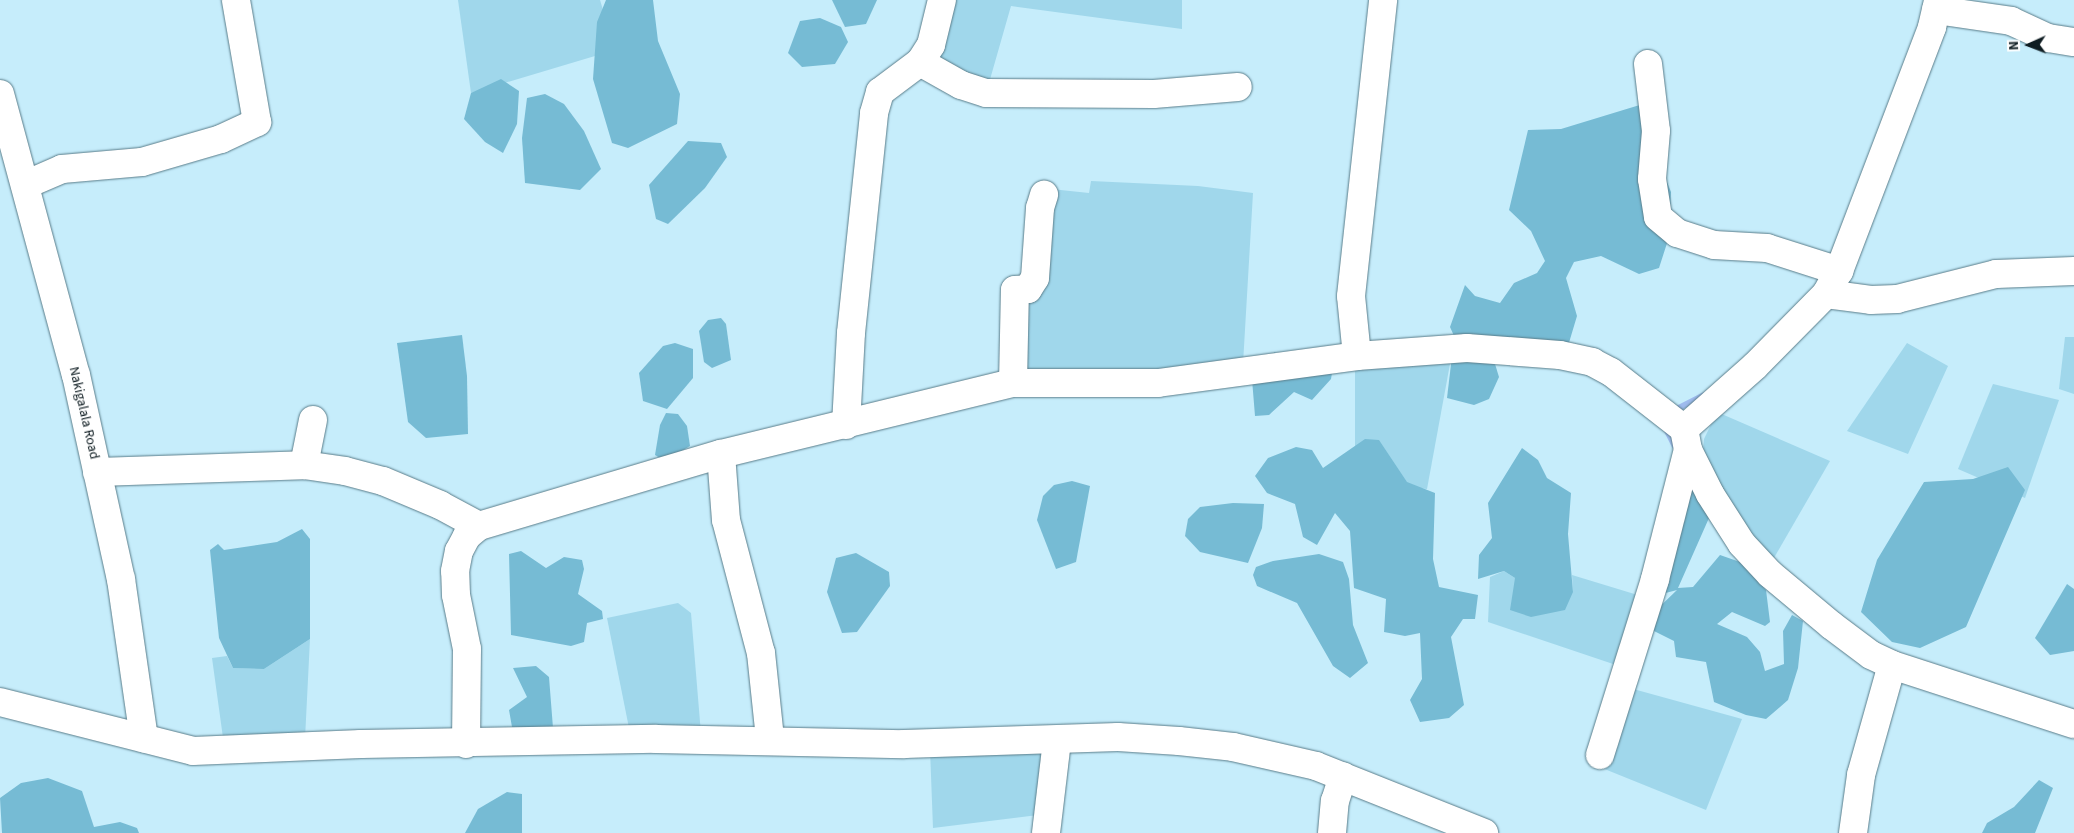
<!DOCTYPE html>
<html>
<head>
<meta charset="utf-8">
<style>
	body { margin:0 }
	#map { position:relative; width:2074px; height:833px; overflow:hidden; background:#c6edfb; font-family:"Source Sans 3",sans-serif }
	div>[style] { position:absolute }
	.green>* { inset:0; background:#a0d7eb }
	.forest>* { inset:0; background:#76bbd4 }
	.stream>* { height:5.5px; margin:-2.75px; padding:0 2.75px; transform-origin:2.75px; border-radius:2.75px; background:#9ebbed }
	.roads { filter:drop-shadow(0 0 1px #597c89) drop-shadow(0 0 1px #597c89) }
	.minor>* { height:28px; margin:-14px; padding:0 14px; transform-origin:14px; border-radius:14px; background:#fff }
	span { translate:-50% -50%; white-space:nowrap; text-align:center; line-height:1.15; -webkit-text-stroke:4px #fff; paint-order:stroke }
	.street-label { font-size:14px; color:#0f1d22 }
	.north { position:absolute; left:2004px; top:20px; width:50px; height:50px; -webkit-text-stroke:4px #fff; paint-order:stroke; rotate:268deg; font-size:14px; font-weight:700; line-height:20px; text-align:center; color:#0f1d22 }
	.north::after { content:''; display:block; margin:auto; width:18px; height:22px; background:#0f1d22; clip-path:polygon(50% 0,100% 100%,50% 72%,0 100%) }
</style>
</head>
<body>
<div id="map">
	<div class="green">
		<i style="clip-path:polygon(458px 0,600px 0,615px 50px,471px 93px)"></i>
		<i style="clip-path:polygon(951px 0,1182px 0,1182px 29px,1011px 6px,987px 90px,933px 62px)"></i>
		<i style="clip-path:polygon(1091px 181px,1198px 186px,1253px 193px,1243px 364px,1128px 376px,1016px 374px,1018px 293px,1051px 189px,1089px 193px)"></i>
		<i style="clip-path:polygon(2065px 337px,2074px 337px,2074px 394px,2059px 389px)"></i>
		<i style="clip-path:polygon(1907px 343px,1948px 366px,1908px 454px,1847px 431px)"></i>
		<i style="clip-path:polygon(1452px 353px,1427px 489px,1355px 481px,1355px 361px)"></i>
		<i style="clip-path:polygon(1993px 384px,2059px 400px,2025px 498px,1958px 469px)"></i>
		<i style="clip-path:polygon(1717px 412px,1830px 461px,1771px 563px,1737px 523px,1703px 453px,1704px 439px)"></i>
		<i style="clip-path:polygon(1504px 571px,1515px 578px,1573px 592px,1572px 575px,1641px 596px,1622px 667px,1488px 622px,1490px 577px)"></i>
		<i style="clip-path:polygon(678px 603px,691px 613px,701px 734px,630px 733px,607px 618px)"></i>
		<i style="clip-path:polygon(310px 639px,305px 739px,224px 745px,212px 658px,227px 656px,233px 668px,264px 669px)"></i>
		<i style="clip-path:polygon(1626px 687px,1742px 719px,1706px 810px,1602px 768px)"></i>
		<i style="clip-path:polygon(1053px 748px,1046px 814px,933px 828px,930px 749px)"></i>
	</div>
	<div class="forest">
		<i style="clip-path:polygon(606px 0,653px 0,658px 41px,680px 94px,677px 124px,628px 148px,612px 143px,593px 79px,597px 22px)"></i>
		<i style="clip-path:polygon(832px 0,877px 0,866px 24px,845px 27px)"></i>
		<i style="clip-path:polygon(820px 18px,841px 27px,848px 42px,835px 64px,802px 67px,788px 53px,800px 21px)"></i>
		<i style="clip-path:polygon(501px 79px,519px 91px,517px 124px,503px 153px,485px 142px,464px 119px,471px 93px)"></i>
		<i style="clip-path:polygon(545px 94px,564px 104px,584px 131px,601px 169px,580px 190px,525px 183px,522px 138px,527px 98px)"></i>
		<i style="clip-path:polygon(1643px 104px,1652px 145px,1671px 192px,1669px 237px,1659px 268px,1639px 274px,1601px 256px,1574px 262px,1566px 278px,1577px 316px,1568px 346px,1455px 338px,1450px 327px,1465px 285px,1475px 296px,1500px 303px,1514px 283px,1537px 273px,1545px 261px,1531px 231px,1509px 210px,1528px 130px,1561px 129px)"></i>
		<i style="clip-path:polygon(688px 141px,721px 143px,727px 157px,705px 188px,668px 224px,656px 219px,649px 185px)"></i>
		<i style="clip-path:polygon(721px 318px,726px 324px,731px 360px,712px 368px,704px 362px,699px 331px,708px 320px)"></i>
		<i style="clip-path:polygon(462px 335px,467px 376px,468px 434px,426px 438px,408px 422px,397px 343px)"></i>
		<i style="clip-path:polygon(675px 343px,693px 349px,693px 378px,667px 409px,643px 401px,639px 373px,663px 346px)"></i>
		<i style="clip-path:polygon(1491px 351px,1499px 377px,1489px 399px,1474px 405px,1447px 398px,1452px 356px)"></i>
		<i style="clip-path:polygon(1275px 352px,1285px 369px,1334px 361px,1331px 379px,1312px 400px,1294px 392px,1269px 415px,1255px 416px,1251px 367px)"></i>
		<i style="clip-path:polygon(666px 413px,678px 414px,687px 426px,690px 446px,665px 461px,655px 455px,660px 425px)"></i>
		<i style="clip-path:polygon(1365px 439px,1379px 440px,1407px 482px,1435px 493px,1433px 559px,1439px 587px,1478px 595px,1475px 619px,1463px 619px,1451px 637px,1464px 705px,1449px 718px,1420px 722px,1410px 700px,1422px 679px,1420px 633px,1405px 636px,1384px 632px,1386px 599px,1354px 588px,1350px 531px,1335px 513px,1317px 545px,1303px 537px,1295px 504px,1267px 493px,1255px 476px,1268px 458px,1296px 447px,1312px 450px,1323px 468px)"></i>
		<i style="clip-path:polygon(1522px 448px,1538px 460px,1547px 478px,1571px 493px,1568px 534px,1573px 592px,1565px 610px,1531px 617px,1510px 610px,1515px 578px,1504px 571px,1478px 579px,1479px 555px,1492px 538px,1488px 503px)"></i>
		<i style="clip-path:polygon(2008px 467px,2025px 490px,1966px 627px,1920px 648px,1892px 642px,1861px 612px,1877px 560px,1924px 482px,1973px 479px)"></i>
		<i style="clip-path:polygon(1686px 475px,1709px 518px,1678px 588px,1693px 587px,1720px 555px,1740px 562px,1766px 590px,1770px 622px,1765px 626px,1732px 612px,1717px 624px,1747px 637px,1760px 652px,1765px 671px,1784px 664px,1783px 631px,1792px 615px,1803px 621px,1798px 668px,1788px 700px,1766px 719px,1746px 715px,1714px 702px,1706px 662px,1676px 657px,1674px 641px,1650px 629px,1649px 617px,1677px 590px,1658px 595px)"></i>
		<i style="clip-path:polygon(1072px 481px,1090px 486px,1076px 562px,1056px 569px,1037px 520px,1043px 496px,1054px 485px)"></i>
		<i style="clip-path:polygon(1233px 503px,1264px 504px,1262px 528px,1248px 563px,1200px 552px,1185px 536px,1188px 519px,1200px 507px)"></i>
		<i style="clip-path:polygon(302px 529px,310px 539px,310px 639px,264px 669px,233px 668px,219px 638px,210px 550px,218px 544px,224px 550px,277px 542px)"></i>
		<i style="clip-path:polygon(521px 551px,546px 568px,564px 557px,582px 560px,584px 569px,578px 594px,602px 611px,603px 619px,587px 623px,584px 642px,571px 646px,511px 635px,509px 554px)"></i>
		<i style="clip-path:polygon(856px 553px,889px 572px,890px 586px,857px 632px,842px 633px,827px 592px,836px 558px)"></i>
		<i style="clip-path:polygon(1319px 554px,1343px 562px,1349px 579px,1353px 625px,1368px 663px,1350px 678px,1333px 666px,1297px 603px,1257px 586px,1253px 575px,1256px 567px,1273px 561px)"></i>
		<i style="clip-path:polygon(2067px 584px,2074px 589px,2074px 651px,2050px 655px,2035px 638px)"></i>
		<i style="clip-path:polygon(536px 666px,549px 677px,553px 728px,522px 739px,512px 727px,509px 710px,527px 697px,513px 668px)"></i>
		<i style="clip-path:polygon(48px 778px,82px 791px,94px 827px,120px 822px,137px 828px,139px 833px,2px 833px,0 798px,21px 783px)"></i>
		<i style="clip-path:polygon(2039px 780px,2053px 788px,2035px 833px,1982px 833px,1987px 823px,2014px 807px)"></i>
		<i style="clip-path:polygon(507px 792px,522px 794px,522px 833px,465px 833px,478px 809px)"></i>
	</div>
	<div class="stream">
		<i style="left:1679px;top:408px;width:27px;rotate:-27deg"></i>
		<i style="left:1666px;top:428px;width:20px;rotate:63deg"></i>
	</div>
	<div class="roads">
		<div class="minor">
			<i style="left:1936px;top:10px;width:76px;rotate:8.3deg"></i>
			<i style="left:2011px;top:21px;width:41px;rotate:24.7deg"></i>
			<i style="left:2048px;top:38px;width:26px;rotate:9deg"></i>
			<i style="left:920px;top:62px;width:47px;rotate:29.3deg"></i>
			<i style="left:961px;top:85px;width:26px;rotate:18deg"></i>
			<i style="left:986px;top:93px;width:168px;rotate:0.3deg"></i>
			<i style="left:1154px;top:94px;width:84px;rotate:-4.8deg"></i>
			<i style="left:1648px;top:64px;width:67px;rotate:83.2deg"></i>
			<i style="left:1656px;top:131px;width:48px;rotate:94.8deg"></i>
			<i style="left:1652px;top:179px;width:38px;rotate:81deg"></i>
			<i style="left:1658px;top:217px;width:25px;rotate:40deg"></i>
			<i style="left:1677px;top:233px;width:39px;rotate:18deg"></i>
			<i style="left:1714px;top:245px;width:53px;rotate:3.2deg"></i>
			<i style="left:1767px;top:248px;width:76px;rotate:17.7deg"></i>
			<i style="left:0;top:94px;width:291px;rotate:74.9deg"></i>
			<i style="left:76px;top:375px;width:209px;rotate:77.6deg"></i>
			<i style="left:121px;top:579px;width:161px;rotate:81.8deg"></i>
			<i style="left:25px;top:185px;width:40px;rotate:-23.4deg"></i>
			<i style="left:62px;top:169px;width:80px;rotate:-5deg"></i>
			<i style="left:142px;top:162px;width:82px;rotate:-16.2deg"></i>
			<i style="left:221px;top:139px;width:40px;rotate:-25deg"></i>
			<i style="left:257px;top:122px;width:124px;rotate:-99.8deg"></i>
			<i style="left:1826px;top:294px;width:45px;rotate:7.6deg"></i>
			<i style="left:1871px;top:300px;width:26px;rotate:-2deg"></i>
			<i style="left:1897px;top:299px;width:102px;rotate:-14.2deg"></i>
			<i style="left:1996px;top:274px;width:78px;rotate:-2.2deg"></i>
			<i style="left:1357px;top:356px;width:60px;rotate:-95.7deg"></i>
			<i style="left:1351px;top:296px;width:298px;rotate:-83.8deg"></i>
			<i style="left:1013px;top:383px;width:93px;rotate:-88.8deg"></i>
			<i style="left:1015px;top:290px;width:13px;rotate:-4deg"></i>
			<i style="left:1028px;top:289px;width:13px;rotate:-58deg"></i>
			<i style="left:1035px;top:278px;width:70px;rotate:-85.9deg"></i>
			<i style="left:1040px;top:208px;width:14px;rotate:-73deg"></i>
			<i style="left:313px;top:420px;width:46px;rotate:101.3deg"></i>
			<i style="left:304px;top:465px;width:41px;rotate:8.3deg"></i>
			<i style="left:345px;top:471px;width:39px;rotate:15deg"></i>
			<i style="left:383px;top:481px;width:62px;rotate:22.8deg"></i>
			<i style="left:440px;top:505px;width:44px;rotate:28.3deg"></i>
			<i style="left:846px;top:425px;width:92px;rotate:-86.9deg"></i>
			<i style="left:851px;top:333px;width:221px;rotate:-84deg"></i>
			<i style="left:874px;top:113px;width:22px;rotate:-74deg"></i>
			<i style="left:880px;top:92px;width:50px;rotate:-36.9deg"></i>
			<i style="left:920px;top:62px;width:20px;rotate:-57deg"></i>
			<i style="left:931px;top:45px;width:46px;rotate:-76.3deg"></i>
			<i style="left:1684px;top:429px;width:95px;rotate:-41.6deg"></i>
			<i style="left:1755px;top:366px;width:101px;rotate:-45.4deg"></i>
			<i style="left:1826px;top:294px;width:26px;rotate:-61deg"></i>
			<i style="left:1839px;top:271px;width:261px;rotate:-69.1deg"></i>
			<i style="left:1932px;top:27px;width:28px;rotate:-77deg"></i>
			<i style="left:721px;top:454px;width:66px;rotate:85.7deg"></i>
			<i style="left:726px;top:520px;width:138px;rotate:75.3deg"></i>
			<i style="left:761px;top:653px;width:86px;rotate:84deg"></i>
			<i style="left:97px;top:472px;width:207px;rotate:-1.9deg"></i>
			<i style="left:0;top:702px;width:199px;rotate:14.2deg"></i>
			<i style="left:193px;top:751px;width:168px;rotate:-2.4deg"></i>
			<i style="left:361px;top:744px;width:295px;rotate:-1deg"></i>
			<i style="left:656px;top:739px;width:248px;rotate:1.2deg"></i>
			<i style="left:904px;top:744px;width:214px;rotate:-1.9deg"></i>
			<i style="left:1118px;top:737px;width:61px;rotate:3.8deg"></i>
			<i style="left:1179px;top:741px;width:54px;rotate:6.3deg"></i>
			<i style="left:1233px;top:747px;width:85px;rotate:12.9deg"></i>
			<i style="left:1316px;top:766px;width:181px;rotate:21.7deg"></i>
			<i style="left:466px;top:744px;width:95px;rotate:-89.4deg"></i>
			<i style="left:467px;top:649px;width:55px;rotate:-101.5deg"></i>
			<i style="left:456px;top:595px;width:24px;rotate:-92deg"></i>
			<i style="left:455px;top:571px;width:20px;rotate:-79deg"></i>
			<i style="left:459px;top:551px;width:17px;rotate:-62deg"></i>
			<i style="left:467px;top:536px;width:16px;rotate:-40deg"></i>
			<i style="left:479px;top:526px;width:252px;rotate:-16.6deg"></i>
			<i style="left:721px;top:454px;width:301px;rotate:-13.7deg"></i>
			<i style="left:1013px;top:383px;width:145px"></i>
			<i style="left:1158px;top:383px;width:201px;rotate:-7.7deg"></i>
			<i style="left:1357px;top:356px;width:110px;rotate:-4.2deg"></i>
			<i style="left:1467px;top:348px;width:93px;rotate:4.3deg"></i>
			<i style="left:1560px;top:355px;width:33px;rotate:12deg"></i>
			<i style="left:1592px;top:362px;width:21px;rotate:28deg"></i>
			<i style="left:1611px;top:372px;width:93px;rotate:38deg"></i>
			<i style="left:1684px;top:429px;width:21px;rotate:79deg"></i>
			<i style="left:1688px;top:450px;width:49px;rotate:63.4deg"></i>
			<i style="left:1710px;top:494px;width:59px;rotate:57.4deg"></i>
			<i style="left:1742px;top:544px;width:41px;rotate:47deg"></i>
			<i style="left:1770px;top:574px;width:80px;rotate:39.9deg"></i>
			<i style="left:1831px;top:625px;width:50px;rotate:36.9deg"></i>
			<i style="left:1871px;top:655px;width:23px;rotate:25deg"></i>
			<i style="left:1892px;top:665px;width:191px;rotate:18deg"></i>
			<i style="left:1600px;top:755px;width:184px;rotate:-72.6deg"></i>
			<i style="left:1655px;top:579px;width:133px;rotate:-75.7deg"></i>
			<i style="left:1046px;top:833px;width:93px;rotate:-83.2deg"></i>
			<i style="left:1332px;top:833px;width:32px;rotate:-85deg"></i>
			<i style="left:1335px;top:801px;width:26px;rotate:-72deg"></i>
			<i style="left:1853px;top:833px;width:59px;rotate:-82.1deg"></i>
			<i style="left:1861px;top:775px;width:114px;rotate:-74.3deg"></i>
		</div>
	</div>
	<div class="street-label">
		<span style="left:84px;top:413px;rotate:77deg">Nakigalala Road</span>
	</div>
	<div class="north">N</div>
</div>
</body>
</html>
